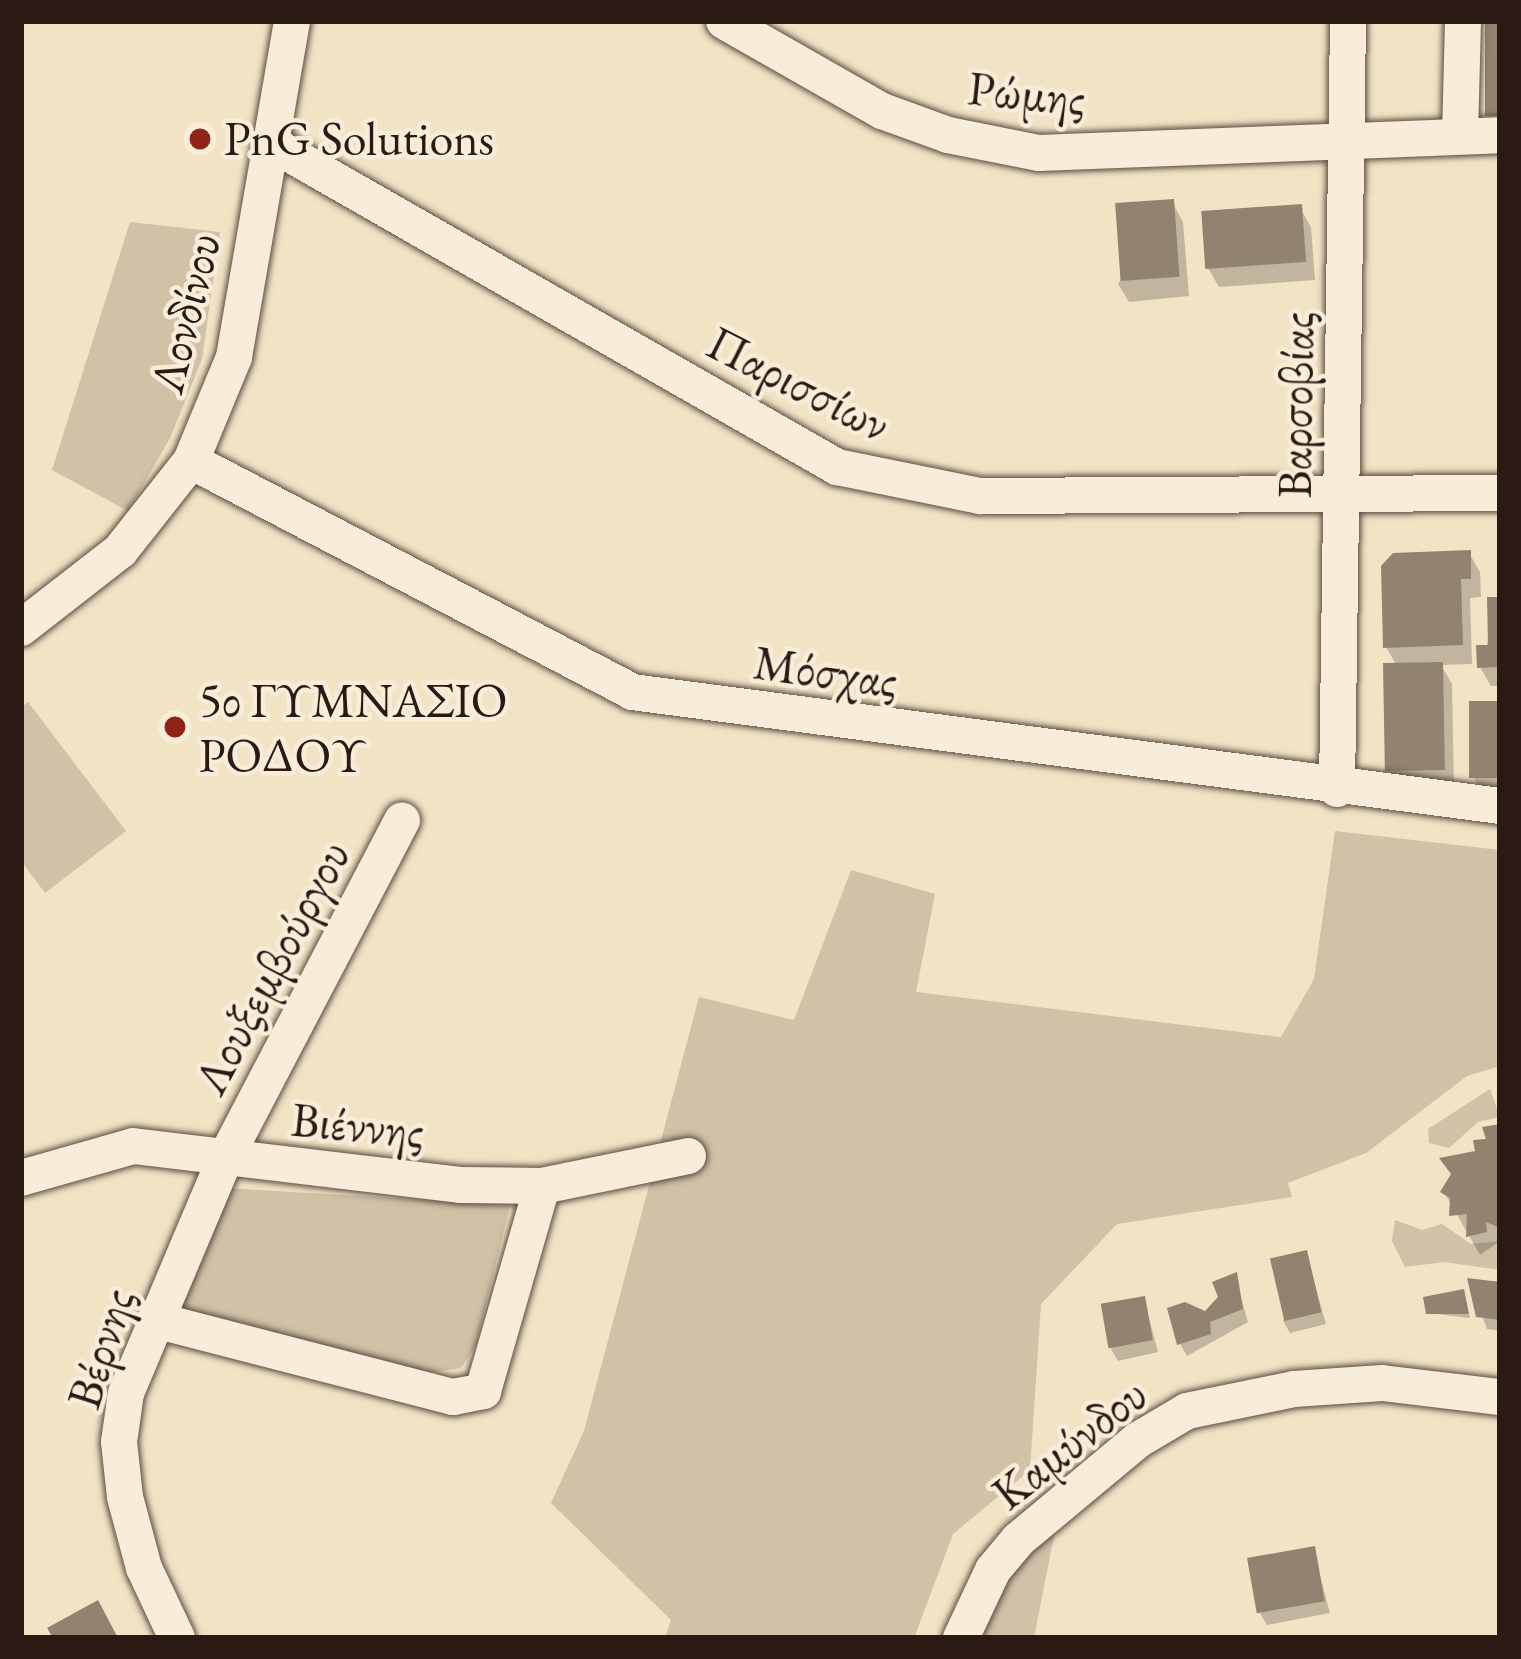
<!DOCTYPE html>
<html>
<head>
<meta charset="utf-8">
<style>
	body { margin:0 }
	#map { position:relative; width:1521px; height:1659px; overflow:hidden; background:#f2e3c5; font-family:"EB Garamond",serif }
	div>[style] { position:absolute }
	.green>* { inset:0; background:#d0c1a7 }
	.shadow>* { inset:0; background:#0003 }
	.building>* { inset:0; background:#928270; transform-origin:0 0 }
	.roads { filter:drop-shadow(0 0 3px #5d4c40) drop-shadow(0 0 3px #5d4c40) }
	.street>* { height:36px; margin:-18px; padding:0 18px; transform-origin:18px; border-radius:18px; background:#f7edd9 }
	.dots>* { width:33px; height:33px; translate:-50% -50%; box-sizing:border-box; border:6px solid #f7edd9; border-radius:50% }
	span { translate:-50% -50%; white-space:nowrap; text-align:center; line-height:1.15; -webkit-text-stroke:9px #f7edd9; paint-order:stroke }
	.street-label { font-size:48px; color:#2b1913 }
	.poi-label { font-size:48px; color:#2b1913 }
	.left { translate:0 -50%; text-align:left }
	.frame { position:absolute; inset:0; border:24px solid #2b1913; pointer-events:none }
</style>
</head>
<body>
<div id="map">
	<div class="green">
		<i style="clip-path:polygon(130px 222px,220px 232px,202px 359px,170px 438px,128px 511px,52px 470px)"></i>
		<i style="clip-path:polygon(28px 702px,126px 831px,45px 893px,21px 861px,21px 707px)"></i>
		<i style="clip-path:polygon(1335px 831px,1500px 850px,1500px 1066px,1467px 1076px,1366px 1153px,1288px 1183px,1292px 1197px,1117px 1224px,1041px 1304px,1030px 1470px,953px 1534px,914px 1638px,665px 1638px,671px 1620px,551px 1503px,584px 1431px,699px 997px,794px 1020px,851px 870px,935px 894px,916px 992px,1281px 1037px,1314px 979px)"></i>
		<i style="clip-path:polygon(1490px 1089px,1500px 1117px,1478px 1122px,1449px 1148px,1429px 1143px,1428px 1129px)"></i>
		<i style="clip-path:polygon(225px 1188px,510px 1205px,476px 1345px,461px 1368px,427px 1373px,168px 1308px)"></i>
		<i style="clip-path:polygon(1395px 1220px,1422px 1230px,1442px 1224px,1471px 1244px,1500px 1241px,1500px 1270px,1444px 1262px,1405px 1267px,1392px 1241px)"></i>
		<i style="clip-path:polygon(1058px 1515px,1034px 1638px,956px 1638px)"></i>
	</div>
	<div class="shadow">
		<i style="clip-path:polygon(1172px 202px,1183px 222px,1189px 296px,1129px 302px,1118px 284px)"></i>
		<i style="clip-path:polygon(1300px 208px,1311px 227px,1315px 280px,1219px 287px,1208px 268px)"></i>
		<i style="clip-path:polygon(1469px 553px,1480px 572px,1481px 597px,1470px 598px,1472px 664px,1441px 665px,1452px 684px,1454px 789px,1398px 789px,1387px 770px,1397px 666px,1386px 647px)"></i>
		<i style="clip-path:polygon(1500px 600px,1500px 686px,1491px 686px,1480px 667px)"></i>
		<i style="clip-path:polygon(1500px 704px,1500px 794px,1485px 797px,1474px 778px)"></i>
		<i style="clip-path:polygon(1500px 1127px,1500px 1241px,1480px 1255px,1444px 1192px)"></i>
		<i style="clip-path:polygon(1306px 1253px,1326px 1324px,1290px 1333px,1283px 1321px)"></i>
		<i style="clip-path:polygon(1235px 1276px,1248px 1322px,1187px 1356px,1180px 1344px)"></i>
		<i style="clip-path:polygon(1470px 1281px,1500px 1281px,1500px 1331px,1487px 1329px)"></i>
		<i style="clip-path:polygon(1465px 1298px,1470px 1318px,1429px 1313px)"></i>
		<i style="clip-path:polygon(1144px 1299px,1158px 1352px,1118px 1361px,1111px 1349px)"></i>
		<i style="clip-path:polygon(1313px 1550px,1330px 1613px,1267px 1625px,1260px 1613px)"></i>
	</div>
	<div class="building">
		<i style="left:1485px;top:21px;width:15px;height:95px"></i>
		<i style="left:1174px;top:199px;width:78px;height:59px;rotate:86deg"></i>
		<i style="left:1302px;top:204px;width:58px;height:101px;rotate:86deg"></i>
		<i style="clip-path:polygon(1471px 550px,1471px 579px,1461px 579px,1463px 645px,1383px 648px,1381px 566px,1393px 553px)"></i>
		<i style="clip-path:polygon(1487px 597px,1500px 597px,1500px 667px,1477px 668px,1476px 645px,1488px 645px)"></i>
		<i style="left:1443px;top:662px;width:108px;height:60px;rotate:89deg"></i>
		<i style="left:1500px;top:701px;width:77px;height:31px;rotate:90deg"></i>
		<i style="clip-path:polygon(1500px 1124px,1500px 1228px,1486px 1222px,1487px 1232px,1466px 1237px,1467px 1214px,1449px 1216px,1450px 1198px,1440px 1192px,1451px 1174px,1439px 1158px,1475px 1151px,1473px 1140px,1486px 1139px,1482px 1127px)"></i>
		<i style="left:1307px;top:1250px;width:64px;height:38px;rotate:77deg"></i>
		<i style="clip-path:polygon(1237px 1272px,1243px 1309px,1210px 1322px,1211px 1334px,1177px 1345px,1167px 1308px,1185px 1302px,1205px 1311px,1218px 1297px,1212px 1282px)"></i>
		<i style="clip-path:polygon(1467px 1278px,1500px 1282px,1500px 1320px,1476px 1317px)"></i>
		<i style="clip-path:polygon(1464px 1289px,1469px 1314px,1426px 1314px,1423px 1297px)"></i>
		<i style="left:1145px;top:1296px;width:45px;height:45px;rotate:80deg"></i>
		<i style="left:1315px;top:1546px;width:56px;height:69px;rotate:80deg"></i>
		<i style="clip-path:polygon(98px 1600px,118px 1638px,53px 1638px,47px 1628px)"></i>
	</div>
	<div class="roads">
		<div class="street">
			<i style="left:724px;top:21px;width:182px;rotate:29.7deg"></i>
			<i style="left:882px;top:111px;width:70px;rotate:20deg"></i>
			<i style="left:948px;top:135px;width:93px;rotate:11.2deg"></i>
			<i style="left:1039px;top:153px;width:461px;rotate:-2.2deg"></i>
			<i style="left:1460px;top:136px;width:115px;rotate:-88.5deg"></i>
			<i style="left:272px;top:144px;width:651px;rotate:29.76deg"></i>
			<i style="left:837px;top:467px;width:146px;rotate:11.5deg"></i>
			<i style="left:980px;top:496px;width:520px;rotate:-0.33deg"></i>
			<i style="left:191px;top:461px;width:498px;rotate:27.6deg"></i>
			<i style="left:632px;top:692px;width:875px;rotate:7.48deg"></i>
			<i style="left:21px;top:628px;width:125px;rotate:-37.9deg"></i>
			<i style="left:120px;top:551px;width:115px;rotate:-51.7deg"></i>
			<i style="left:191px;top:461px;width:113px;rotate:-67.5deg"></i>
			<i style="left:234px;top:357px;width:341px;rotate:-80.2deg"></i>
			<i style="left:1337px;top:789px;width:768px;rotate:-89.18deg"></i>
			<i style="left:21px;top:1178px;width:116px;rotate:-15.9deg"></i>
			<i style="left:133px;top:1146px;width:329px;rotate:6.8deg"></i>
			<i style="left:460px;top:1185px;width:82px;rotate:0.7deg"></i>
			<i style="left:542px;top:1186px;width:149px;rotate:-11.6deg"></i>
			<i style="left:155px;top:1320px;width:308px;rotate:14.5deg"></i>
			<i style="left:453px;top:1397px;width:31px;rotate:-11deg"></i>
			<i style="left:483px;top:1391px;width:213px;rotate:-73.9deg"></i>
			<i style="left:177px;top:1638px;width:77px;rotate:-115.2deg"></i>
			<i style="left:144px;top:1568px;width:73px;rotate:-105deg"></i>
			<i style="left:125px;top:1497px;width:55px;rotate:-96.2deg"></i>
			<i style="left:119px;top:1442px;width:49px;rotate:-81.9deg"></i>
			<i style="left:126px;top:1393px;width:254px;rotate:-67.1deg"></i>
			<i style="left:225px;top:1159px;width:382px;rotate:-62.4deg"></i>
			<i style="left:961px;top:1638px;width:75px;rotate:-64.8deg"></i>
			<i style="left:993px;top:1570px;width:39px;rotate:-50deg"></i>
			<i style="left:1018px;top:1540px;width:156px;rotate:-39.8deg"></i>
			<i style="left:1138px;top:1440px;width:57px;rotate:-30.6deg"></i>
			<i style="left:1187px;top:1411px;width:109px;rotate:-11.6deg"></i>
			<i style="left:1294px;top:1389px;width:88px;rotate:-3.9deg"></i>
			<i style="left:1382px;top:1383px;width:119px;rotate:6.8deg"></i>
		</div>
	</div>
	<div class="dots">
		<i style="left:200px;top:139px;background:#8f2418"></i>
		<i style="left:175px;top:727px;background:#8f2418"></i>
	</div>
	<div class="street-label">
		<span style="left:1027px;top:93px;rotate:6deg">Ρώμης</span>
		<span style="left:185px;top:313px;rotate:-76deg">Λονδίνου</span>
		<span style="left:799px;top:383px;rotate:27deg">Παρισσίων</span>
		<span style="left:1295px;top:405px;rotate:-89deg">Βαρσοβίας</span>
		<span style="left:826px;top:671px;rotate:8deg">Μόσχας</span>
		<span style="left:271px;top:967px;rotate:-62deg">Λουξεμβούργου</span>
		<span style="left:358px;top:1125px;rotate:6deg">Βιέννης</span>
		<span style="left:100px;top:1348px;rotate:-72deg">Βέρνης</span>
		<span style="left:1069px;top:1443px;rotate:-38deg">Καμύνδου</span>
	</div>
	<div class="poi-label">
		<span class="left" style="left:224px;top:139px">PnG Solutions</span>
		<span class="left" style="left:199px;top:727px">5ο ΓΥΜΝΑΣΙΟ<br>ΡΟΔΟΥ</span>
	</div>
	<div class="frame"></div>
</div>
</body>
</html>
